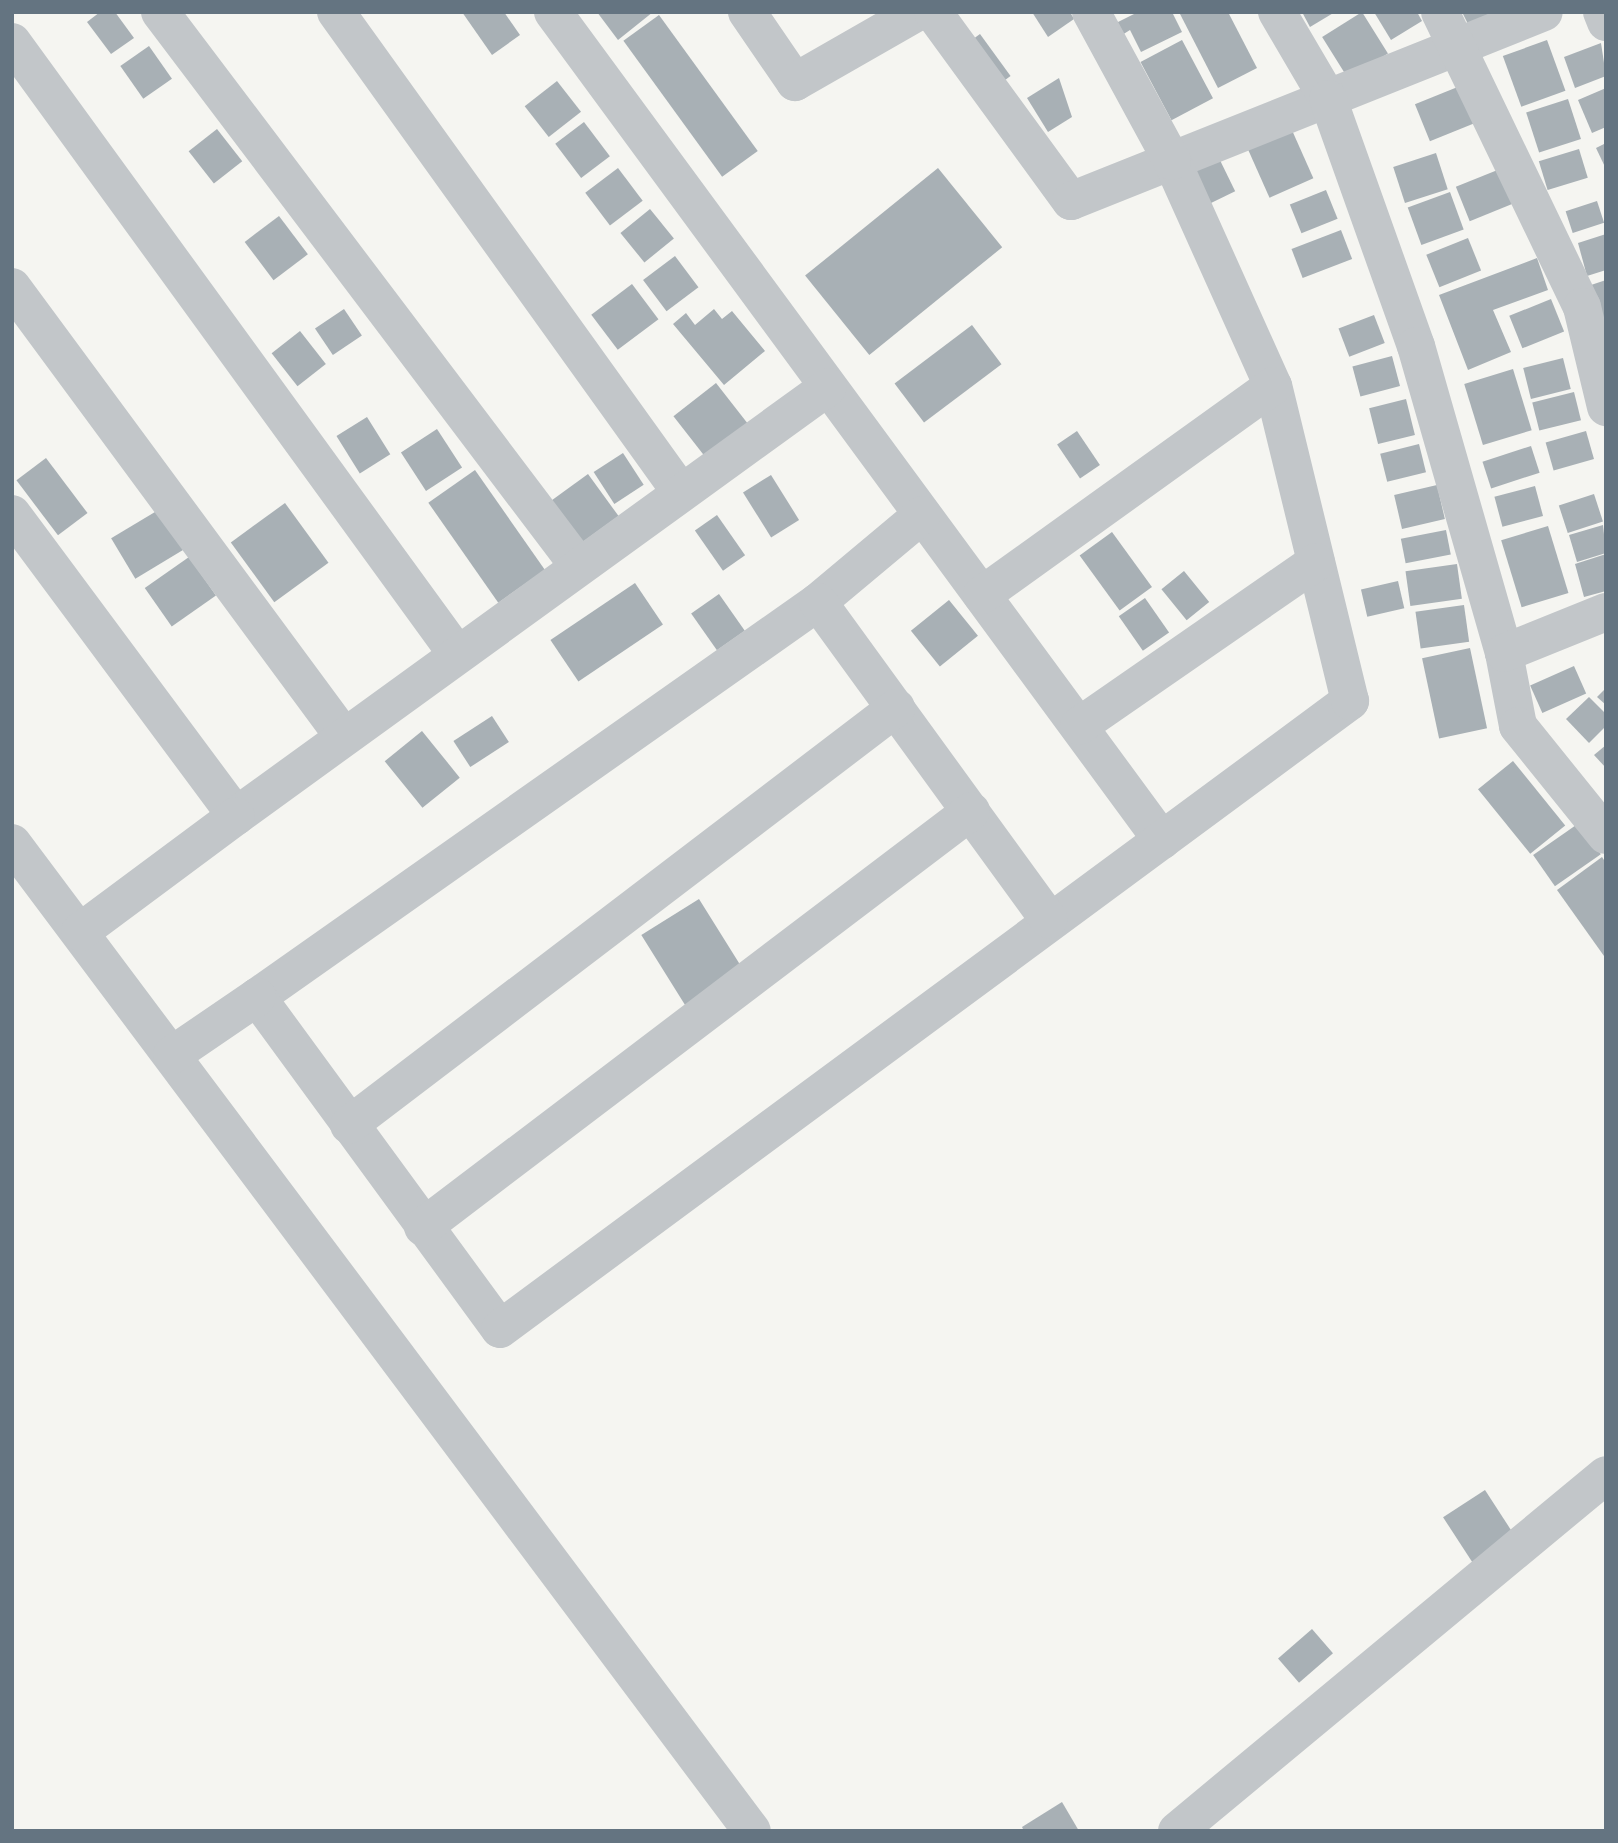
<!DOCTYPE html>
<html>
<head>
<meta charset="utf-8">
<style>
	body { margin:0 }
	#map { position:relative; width:1618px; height:1843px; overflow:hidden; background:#f5f5f1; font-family:"Roboto Condensed",sans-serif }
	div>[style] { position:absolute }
	.building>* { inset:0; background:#a8b0b5; transform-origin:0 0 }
	.minor>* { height:38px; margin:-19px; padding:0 19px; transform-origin:19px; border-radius:19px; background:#c2c6c9 }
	span { translate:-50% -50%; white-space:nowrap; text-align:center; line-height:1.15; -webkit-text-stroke:7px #fff; paint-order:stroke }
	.frame { position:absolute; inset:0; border:14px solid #647481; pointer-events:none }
</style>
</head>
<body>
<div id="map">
	<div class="building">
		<i style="clip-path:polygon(100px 12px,115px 12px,134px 38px,111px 54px,87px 22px)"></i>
		<i style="clip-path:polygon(462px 12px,504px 12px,520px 35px,492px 55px)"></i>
		<i style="clip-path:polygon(597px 12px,653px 12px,618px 40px)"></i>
		<i style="clip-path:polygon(1032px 12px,1070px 12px,1074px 19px,1048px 37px)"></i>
		<i style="clip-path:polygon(1138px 12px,1172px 12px,1182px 32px,1141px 52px,1130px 30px,1122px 35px,1116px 23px)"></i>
		<i style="clip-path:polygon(1179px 12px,1228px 12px,1257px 68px,1218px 88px)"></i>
		<i style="clip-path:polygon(1302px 12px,1335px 12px,1310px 27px)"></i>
		<i style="left:1362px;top:12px;width:49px;height:47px;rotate:58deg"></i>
		<i style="clip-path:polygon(1374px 12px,1417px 12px,1422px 21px,1391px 40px)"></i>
		<i style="clip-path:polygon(1462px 12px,1499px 12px,1470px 28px)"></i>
		<i style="left:659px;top:15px;width:168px;height:44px;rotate:54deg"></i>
		<i style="left:980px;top:34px;width:52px;height:16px;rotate:54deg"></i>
		<i style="left:1182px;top:40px;width:66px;height:47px;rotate:62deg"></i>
		<i style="left:1547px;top:40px;width:54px;height:47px;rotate:70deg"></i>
		<i style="clip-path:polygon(1601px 43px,1606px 76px,1575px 88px,1564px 57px)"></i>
		<i style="left:149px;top:46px;width:40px;height:35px;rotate:55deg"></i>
		<i style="clip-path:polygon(1059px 78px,1072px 117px,1048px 132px,1027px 98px)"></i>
		<i style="left:557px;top:81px;width:39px;height:41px;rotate:52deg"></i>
		<i style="left:1465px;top:84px;width:40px;height:54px;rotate:68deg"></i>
		<i style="clip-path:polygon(1606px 88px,1606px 127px,1592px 133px,1578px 100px)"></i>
		<i style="left:1568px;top:99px;width:42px;height:44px;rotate:72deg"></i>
		<i style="left:584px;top:122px;width:43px;height:36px;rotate:53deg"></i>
		<i style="left:1291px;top:128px;width:55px;height:48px;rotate:66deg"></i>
		<i style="left:217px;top:129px;width:41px;height:36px;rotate:52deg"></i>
		<i style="clip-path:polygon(1606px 143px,1606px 169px,1596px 148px)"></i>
		<i style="left:1579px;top:149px;width:30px;height:42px;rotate:73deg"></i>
		<i style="left:1215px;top:150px;width:46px;height:32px;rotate:64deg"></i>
		<i style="left:1436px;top:153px;width:38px;height:45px;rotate:72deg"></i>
		<i style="left:1505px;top:167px;width:37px;height:53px;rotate:68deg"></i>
		<i style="left:618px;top:168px;width:41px;height:41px;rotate:53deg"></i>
		<i style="left:938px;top:168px;width:102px;height:171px;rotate:51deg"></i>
		<i style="left:1326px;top:190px;width:31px;height:39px;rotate:68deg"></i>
		<i style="left:1450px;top:192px;width:40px;height:45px;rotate:70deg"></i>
		<i style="left:1597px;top:201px;width:23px;height:33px;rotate:72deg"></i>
		<i style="left:650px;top:209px;width:38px;height:38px;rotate:51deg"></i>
		<i style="left:279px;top:216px;width:48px;height:43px;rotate:53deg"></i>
		<i style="left:1341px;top:230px;width:31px;height:53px;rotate:69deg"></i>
		<i style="clip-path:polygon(1606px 234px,1606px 270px,1587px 276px,1578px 243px)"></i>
		<i style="left:1468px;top:238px;width:35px;height:45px;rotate:68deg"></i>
		<i style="left:675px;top:256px;width:39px;height:40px;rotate:53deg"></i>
		<i style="clip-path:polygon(1537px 258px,1548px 290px,1493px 310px,1511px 352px,1468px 370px,1439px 295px)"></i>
		<i style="clip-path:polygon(1606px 280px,1606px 351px,1585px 287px)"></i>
		<i style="left:632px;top:284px;width:44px;height:51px;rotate:53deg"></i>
		<i style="left:1551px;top:299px;width:35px;height:45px;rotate:68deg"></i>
		<i style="left:344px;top:309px;width:32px;height:35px;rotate:56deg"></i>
		<i style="clip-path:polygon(714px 309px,722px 319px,732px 311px,765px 351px,724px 385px,673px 324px,686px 313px,695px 325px)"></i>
		<i style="left:1374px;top:315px;width:30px;height:38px;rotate:69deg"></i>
		<i style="left:972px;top:325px;width:49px;height:97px;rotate:53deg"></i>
		<i style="left:300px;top:331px;width:42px;height:36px;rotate:52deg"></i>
		<i style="left:1392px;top:356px;width:31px;height:41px;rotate:75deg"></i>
		<i style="left:1563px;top:358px;width:32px;height:41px;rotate:76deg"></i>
		<i style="left:1513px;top:369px;width:64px;height:51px;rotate:73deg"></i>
		<i style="left:716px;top:383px;width:54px;height:54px;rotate:52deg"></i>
		<i style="left:1574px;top:392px;width:29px;height:43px;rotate:76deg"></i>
		<i style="left:1406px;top:399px;width:37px;height:38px;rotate:76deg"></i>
		<i style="left:367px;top:417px;width:44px;height:36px;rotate:58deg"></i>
		<i style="left:437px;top:429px;width:46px;height:43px;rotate:57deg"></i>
		<i style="left:1077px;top:431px;width:41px;height:24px;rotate:56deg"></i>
		<i style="left:1586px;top:431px;width:29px;height:42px;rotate:74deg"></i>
		<i style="left:1419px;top:444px;width:29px;height:40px;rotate:76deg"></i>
		<i style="left:1531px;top:446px;width:28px;height:51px;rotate:72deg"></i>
		<i style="left:623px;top:453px;width:38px;height:35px;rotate:57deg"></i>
		<i style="left:46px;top:458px;width:69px;height:37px;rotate:53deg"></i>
		<i style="left:475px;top:470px;width:122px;height:57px;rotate:55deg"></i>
		<i style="left:588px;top:474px;width:52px;height:46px;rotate:54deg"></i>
		<i style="left:771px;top:475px;width:53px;height:33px;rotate:58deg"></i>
		<i style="left:1437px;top:485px;width:35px;height:44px;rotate:77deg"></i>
		<i style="left:1535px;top:486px;width:31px;height:42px;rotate:75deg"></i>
		<i style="left:1594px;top:494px;width:29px;height:37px;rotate:72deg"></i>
		<i style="left:285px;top:503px;width:74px;height:67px;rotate:54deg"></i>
		<i style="left:160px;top:509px;width:47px;height:57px;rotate:59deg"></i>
		<i style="left:717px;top:515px;width:49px;height:27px;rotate:55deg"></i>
		<i style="clip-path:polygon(1603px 525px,1606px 553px,1577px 562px,1569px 535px)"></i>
		<i style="left:1548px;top:526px;width:70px;height:49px;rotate:73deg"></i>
		<i style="left:1446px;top:530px;width:25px;height:46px;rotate:79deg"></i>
		<i style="left:1112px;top:532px;width:68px;height:40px;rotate:54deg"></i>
		<i style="clip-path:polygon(1606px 554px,1606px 591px,1584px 597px,1575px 564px)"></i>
		<i style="left:189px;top:557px;width:47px;height:54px;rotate:55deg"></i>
		<i style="left:1457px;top:564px;width:35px;height:52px;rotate:82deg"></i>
		<i style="left:1184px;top:571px;width:40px;height:29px;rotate:51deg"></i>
		<i style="left:1398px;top:581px;width:28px;height:38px;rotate:77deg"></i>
		<i style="left:635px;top:583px;width:50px;height:102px;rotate:56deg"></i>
		<i style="left:719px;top:594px;width:45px;height:34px;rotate:55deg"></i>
		<i style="left:1145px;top:598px;width:42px;height:32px;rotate:55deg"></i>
		<i style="left:949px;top:600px;width:46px;height:49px;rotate:51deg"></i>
		<i style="left:1464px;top:605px;width:37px;height:49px;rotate:82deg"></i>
		<i style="left:1470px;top:648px;width:82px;height:49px;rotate:78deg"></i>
		<i style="left:1574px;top:666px;width:30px;height:48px;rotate:66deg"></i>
		<i style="clip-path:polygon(1606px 688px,1606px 705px,1597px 697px)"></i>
		<i style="clip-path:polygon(1589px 697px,1606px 714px,1606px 726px,1589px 743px,1566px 719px)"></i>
		<i style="left:492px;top:716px;width:31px;height:46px;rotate:57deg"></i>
		<i style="left:422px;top:731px;width:60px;height:48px;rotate:51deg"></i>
		<i style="clip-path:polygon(1606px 745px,1606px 768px,1594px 755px)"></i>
		<i style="left:1513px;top:761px;width:83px;height:45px;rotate:51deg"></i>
		<i style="left:1579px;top:823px;width:38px;height:56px;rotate:55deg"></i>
		<i style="clip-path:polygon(1602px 857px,1606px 863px,1604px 956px,1557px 890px)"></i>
		<i style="left:699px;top:899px;width:89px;height:68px;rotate:58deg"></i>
		<i style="left:1485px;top:1490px;width:55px;height:50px;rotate:57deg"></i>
		<i style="left:1312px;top:1629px;width:32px;height:45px;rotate:49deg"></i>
		<i style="clip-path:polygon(1062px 1802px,1079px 1831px,1024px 1831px,1022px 1827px)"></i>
	</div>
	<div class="minor">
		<i style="left:160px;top:12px;width:693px;rotate:52.92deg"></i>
		<i style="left:336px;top:12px;width:590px;rotate:54.32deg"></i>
		<i style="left:553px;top:12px;width:1028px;rotate:53.67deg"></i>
		<i style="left:747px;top:12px;width:85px;rotate:55.6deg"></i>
		<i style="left:795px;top:82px;width:141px;rotate:-29.8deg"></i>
		<i style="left:933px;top:12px;width:234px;rotate:53.9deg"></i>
		<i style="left:1071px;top:201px;width:509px;rotate:-21.78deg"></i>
		<i style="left:1277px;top:12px;width:101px;rotate:59.6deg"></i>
		<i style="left:1328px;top:99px;width:262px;rotate:70.4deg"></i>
		<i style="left:1416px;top:346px;width:319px;rotate:74deg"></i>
		<i style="left:1504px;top:653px;width:74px;rotate:79.1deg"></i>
		<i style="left:1518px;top:726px;width:140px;rotate:51.1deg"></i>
		<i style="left:1440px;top:12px;width:327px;rotate:64.3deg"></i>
		<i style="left:1582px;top:307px;width:103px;rotate:76.5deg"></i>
		<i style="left:1602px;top:12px;width:11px;rotate:68deg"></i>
		<i style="left:12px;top:42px;width:757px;rotate:53.98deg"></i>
		<i style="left:12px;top:287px;width:559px;rotate:53.58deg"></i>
		<i style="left:12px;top:514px;width:376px;rotate:53.4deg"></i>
		<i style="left:236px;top:816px;width:731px;rotate:-35.93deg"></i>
		<i style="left:922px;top:515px;width:136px;rotate:140.1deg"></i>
		<i style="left:818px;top:602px;width:686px;rotate:144.85deg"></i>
		<i style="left:257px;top:997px;width:411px;rotate:53.8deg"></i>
		<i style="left:500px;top:1329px;width:1057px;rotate:-36.46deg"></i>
		<i style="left:1350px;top:701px;width:324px;rotate:-103.7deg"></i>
		<i style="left:1273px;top:386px;width:247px;rotate:-114.2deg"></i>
		<i style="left:1172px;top:161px;width:170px;rotate:-118.5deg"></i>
		<i style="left:982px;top:595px;width:358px;rotate:-35.7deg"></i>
		<i style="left:818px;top:602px;width:392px;rotate:54deg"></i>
		<i style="left:1504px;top:653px;width:110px;rotate:-21.9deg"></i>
		<i style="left:1079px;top:726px;width:288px;rotate:-34.7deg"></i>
		<i style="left:12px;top:843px;width:1234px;rotate:53.17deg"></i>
		<i style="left:80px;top:932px;width:194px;rotate:-36.6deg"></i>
		<i style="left:172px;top:1055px;width:103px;rotate:-34.3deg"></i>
		<i style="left:349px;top:1125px;width:688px;rotate:-37.32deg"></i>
		<i style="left:423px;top:1227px;width:688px;rotate:-37.2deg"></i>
		<i style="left:1177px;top:1831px;width:557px;rotate:-39.69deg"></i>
	</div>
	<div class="frame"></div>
</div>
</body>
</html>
